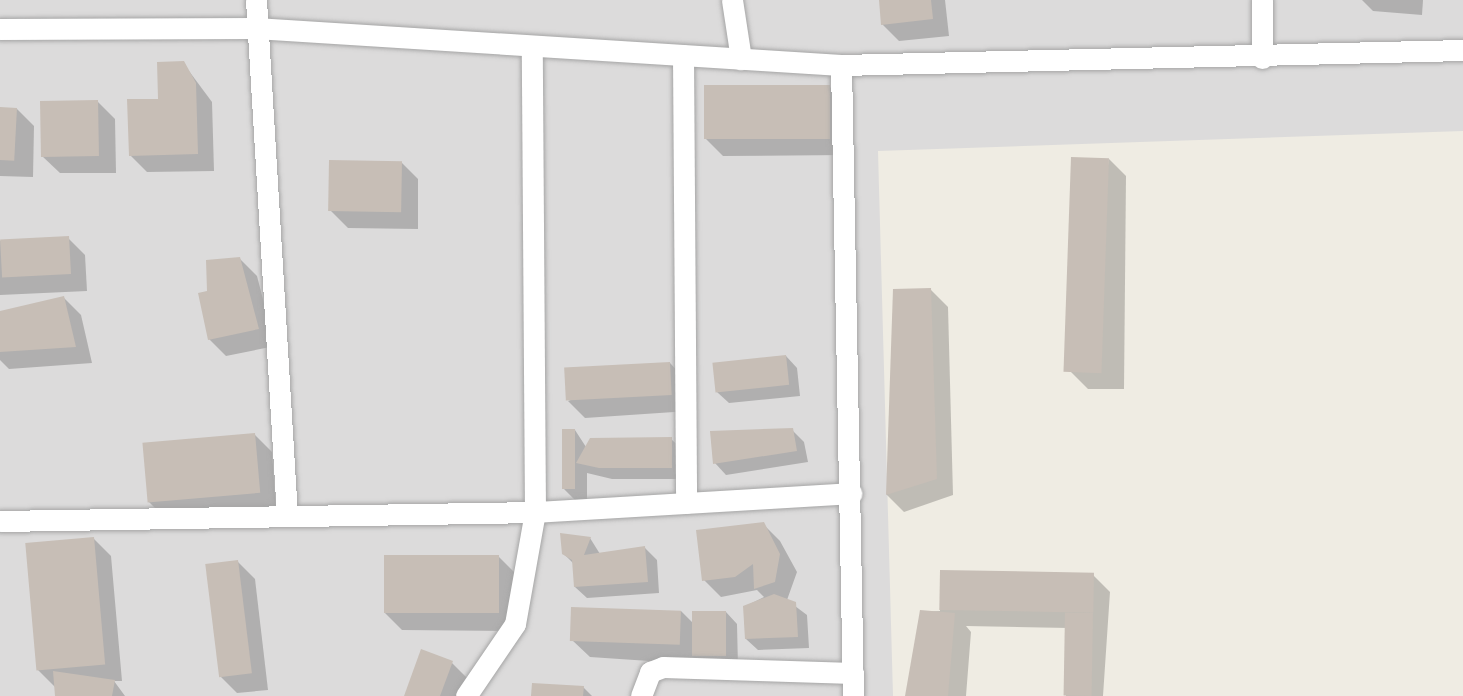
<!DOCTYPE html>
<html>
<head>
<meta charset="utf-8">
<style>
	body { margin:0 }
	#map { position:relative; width:1463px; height:696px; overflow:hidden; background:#efece3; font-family:Lato,sans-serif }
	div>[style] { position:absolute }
	.residential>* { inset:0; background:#dcdbdb }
	.shadow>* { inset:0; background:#0003 }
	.building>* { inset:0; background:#c7beb6; transform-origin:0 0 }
	.roads { filter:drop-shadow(0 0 2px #a5a5a5) drop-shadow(0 0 2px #a5a5a5) }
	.street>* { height:21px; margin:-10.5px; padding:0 10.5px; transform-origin:10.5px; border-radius:10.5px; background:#fff }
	span { translate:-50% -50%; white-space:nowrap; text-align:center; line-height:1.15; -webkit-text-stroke:4.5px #fff; paint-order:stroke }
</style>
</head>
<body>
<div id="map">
	<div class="residential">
		<i style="clip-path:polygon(0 0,1463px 0,1463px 131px,878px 151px,893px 696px,0 696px)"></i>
	</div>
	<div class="shadow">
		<i style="clip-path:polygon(880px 0,945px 0,949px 36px,899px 41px,882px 24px)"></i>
		<i style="clip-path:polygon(1362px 0,1423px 0,1422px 15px,1373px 11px)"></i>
		<i style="clip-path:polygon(183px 63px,212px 102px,214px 171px,147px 172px,130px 155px)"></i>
		<i style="clip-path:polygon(829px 86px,846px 104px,846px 155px,723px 156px,706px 139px)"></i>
		<i style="clip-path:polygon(98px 102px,115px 119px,116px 173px,60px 173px,42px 156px)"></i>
		<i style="clip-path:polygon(0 109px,17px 109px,34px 126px,33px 177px,0 176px)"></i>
		<i style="clip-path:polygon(1109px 159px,1126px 176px,1124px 389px,1088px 389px,1071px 372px)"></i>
		<i style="clip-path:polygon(401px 162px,418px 179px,418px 229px,348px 228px,331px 211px)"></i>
		<i style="clip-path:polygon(68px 238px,85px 255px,87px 291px,0 295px,0 241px)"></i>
		<i style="clip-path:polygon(239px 258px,257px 276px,275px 346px,226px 356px,209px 339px,209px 292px)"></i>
		<i style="clip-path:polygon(931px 290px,948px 307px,953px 495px,904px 512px,887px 495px,895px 291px)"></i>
		<i style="clip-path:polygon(64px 298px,81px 315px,92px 363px,9px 369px,0 360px,0 312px)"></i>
		<i style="clip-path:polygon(786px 356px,797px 368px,800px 396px,729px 403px,717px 392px)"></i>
		<i style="clip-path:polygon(670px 363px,687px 381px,689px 411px,585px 418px,568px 401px)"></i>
		<i style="clip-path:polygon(575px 430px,586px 447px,671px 439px,683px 450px,683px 479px,612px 479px,587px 473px,587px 505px,576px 501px,564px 489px)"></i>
		<i style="clip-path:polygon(792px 430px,804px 442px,808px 462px,726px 475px,715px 463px)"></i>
		<i style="clip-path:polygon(255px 435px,272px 452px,276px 509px,165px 518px,148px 501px)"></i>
		<i style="clip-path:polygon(763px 524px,780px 541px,797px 572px,787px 600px,807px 615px,809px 648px,758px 650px,746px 639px,744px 607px,764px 597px,757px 590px,721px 597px,704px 580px)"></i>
		<i style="clip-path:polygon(590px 538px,600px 554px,645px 548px,657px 560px,659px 593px,587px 598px,575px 587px,573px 563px,564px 554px)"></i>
		<i style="clip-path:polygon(94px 539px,111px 556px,122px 681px,114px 681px,125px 696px,57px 696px,56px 688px,38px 670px)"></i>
		<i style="clip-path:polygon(499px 557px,516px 574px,515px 631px,402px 630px,385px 613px)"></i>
		<i style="clip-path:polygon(238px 562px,255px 579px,268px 690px,237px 693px,220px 676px)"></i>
		<i style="clip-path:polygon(941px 572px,1093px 575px,1110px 592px,1103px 696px,1066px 696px,1068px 628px,966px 626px,971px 632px,966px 696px,907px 696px,921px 612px,940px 611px)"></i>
		<i style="clip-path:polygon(681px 611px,694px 624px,726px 612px,737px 624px,738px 667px,590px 657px,572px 640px)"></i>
		<i style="clip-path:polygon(452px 663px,469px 680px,463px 696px,406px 696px)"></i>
		<i style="clip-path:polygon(583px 687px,592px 696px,532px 696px)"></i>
	</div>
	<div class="building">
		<i style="clip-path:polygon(879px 0,931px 0,933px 19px,881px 25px)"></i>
		<i style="clip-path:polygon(184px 61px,196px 83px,198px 154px,129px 156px,127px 99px,158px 99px,157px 62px)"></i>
		<i style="left:704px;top:85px;width:126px;height:54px"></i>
		<i style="left:98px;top:100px;width:56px;height:58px;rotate:89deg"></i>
		<i style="left:0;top:107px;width:17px;height:53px;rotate:3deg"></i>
		<i style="left:1071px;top:157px;width:38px;height:215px;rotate:2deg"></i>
		<i style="left:329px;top:160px;width:73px;height:51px;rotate:1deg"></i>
		<i style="left:69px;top:236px;width:38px;height:69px;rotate:87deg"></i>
		<i style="clip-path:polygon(240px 257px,259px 329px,208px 340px,198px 293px,207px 291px,206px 260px)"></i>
		<i style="clip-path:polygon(931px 288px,937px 479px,886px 495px,893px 289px)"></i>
		<i style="clip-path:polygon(64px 296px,76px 347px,0 352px,0 311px)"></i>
		<i style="left:786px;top:355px;width:30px;height:74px;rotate:84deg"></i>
		<i style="left:670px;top:362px;width:33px;height:106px;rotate:87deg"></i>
		<i style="clip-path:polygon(793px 428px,797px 451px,713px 464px,710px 431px)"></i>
		<i style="left:562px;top:429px;width:13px;height:60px"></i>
		<i style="left:255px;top:433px;width:60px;height:113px;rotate:85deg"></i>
		<i style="clip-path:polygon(672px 437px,672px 468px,599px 468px,576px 463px,590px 438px)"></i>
		<i style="clip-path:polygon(764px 522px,780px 554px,775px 582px,754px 589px,753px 564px,735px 577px,702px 581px,696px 530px)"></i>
		<i style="clip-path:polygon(560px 533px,591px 537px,584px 555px,645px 546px,648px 582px,574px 587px,572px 560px,562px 554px)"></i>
		<i style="left:94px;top:537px;width:128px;height:69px;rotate:85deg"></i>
		<i style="left:384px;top:555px;width:115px;height:58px"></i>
		<i style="left:238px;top:560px;width:114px;height:33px;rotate:83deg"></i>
		<i style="left:940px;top:570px;width:154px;height:40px;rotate:1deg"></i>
		<i style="clip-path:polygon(774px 594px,796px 602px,798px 637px,745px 639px,743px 606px)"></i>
		<i style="left:571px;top:607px;width:110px;height:34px;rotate:2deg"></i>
		<i style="clip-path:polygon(920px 610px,955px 613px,948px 696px,905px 696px)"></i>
		<i style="left:692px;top:611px;width:34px;height:45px"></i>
		<i style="left:1093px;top:613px;width:83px;height:28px;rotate:91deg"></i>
		<i style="clip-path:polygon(421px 649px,453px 661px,440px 696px,404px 696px)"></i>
		<i style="clip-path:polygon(53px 671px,115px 680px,112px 696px,55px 696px)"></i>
		<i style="clip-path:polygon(532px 683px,584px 686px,583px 696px,531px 696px)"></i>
	</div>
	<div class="roads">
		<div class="street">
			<i style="left:256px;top:0;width:516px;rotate:86.56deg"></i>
			<i style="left:732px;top:0;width:60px;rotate:81.3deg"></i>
			<i style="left:0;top:29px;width:255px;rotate:-0.2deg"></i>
			<i style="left:255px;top:28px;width:587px;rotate:3.61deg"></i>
			<i style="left:841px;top:65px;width:622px;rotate:-1.38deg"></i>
			<i style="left:683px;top:55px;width:448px;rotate:89.6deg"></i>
			<i style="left:1262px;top:58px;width:58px;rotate:-90deg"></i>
			<i style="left:841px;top:65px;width:631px;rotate:88.91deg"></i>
			<i style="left:0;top:521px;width:535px;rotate:-0.96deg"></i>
			<i style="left:535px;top:512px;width:317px;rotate:-3.4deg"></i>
			<i style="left:466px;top:696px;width:87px;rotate:-55.8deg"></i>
			<i style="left:515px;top:624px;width:114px;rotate:-79.9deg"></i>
			<i style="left:535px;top:512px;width:466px;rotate:-90.4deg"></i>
			<i style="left:641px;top:696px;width:26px;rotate:-69deg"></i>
			<i style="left:650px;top:672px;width:14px;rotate:-21deg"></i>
			<i style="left:663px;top:667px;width:190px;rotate:1.8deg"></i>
		</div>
	</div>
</div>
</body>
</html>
